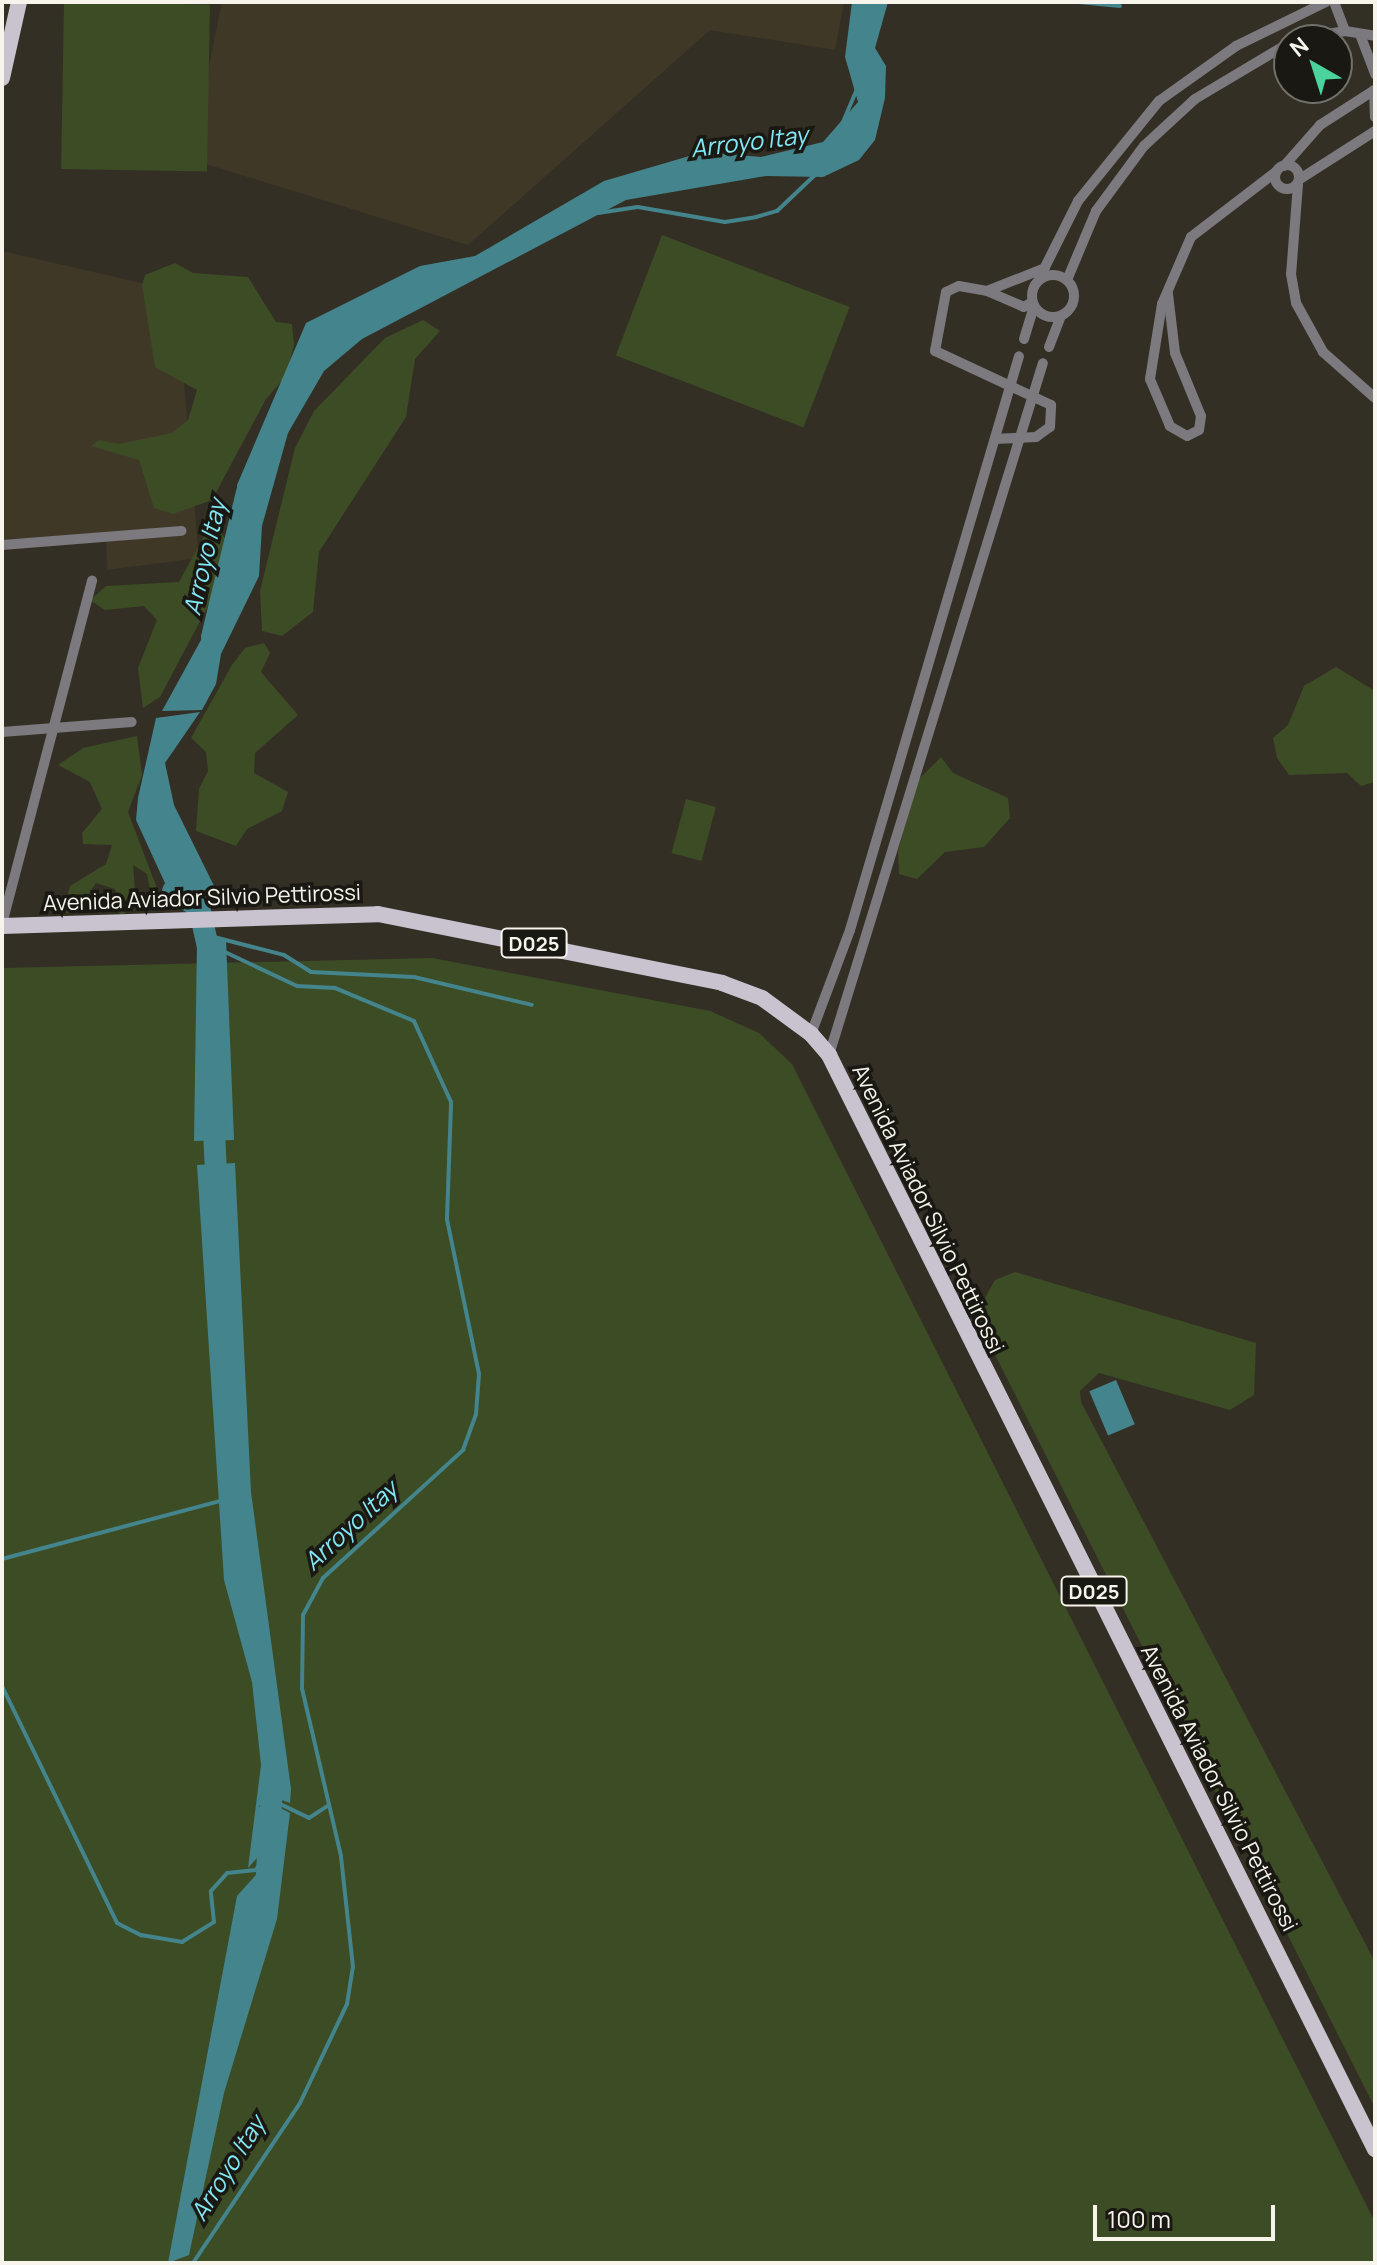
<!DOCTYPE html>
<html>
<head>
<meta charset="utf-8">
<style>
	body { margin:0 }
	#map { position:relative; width:1377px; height:2265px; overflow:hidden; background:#342f24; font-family:Manrope,sans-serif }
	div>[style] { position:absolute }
	.built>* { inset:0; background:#403827 }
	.green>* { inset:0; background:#3c4c25; transform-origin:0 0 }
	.water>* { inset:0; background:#44848c; transform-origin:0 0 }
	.stream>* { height:4px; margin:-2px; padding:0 2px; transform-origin:2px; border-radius:2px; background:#44848c }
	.river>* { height:22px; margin:-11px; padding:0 11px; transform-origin:11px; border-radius:11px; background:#44848c }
	.street>* { height:10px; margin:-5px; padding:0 5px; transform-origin:5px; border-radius:5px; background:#7c797f }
	.street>.ring { margin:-5px; padding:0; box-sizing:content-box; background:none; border:10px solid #7c797f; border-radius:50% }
	.primary>* { height:16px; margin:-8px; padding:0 8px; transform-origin:8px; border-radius:8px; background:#c8c3cf }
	span { translate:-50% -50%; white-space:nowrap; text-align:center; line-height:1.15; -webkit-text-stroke:7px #1a1813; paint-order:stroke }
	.shield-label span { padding:2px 6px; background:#1a1813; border:2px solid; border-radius:6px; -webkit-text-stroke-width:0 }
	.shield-label { font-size:20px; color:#f7f4ec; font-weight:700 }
	.street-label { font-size:22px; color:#f7f4ec }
	.water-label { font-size:24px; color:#83e8f5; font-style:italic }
	.frame { position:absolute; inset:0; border:4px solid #f7f4ec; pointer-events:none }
	.north { position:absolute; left:1273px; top:24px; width:80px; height:80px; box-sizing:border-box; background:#1a1813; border:2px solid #72706a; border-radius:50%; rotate:321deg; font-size:22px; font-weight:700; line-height:32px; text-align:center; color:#f7f4ec }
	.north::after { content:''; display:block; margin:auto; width:28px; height:36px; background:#4ad49c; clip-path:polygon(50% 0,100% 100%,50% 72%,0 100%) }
	.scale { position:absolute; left:1093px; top:2205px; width:182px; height:36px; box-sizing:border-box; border:4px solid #f7f4ec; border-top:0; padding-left:10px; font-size:24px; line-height:28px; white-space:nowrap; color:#f7f4ec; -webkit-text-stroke:6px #1a1813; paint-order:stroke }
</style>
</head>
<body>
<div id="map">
	<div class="built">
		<i style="clip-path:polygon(222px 2px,844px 2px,835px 50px,710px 30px,468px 245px,190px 159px)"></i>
		<i style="clip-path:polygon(2px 251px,176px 291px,199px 558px,107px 570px,106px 535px,2px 539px)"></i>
	</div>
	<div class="green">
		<i style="left:64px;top:2px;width:146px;height:167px;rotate:1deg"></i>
		<i style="left:662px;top:235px;width:201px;height:129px;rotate:21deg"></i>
		<i style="clip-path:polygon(175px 263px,193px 273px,248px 277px,276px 322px,292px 324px,294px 345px,286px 376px,266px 399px,212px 500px,173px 514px,154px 508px,139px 460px,91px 446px,99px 440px,119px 444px,172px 433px,188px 420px,197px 390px,155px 367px,142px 285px,145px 275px)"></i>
		<i style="clip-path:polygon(423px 320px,440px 331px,415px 359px,406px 417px,319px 552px,313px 612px,282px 636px,262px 631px,260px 591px,295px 448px,314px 411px,385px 338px)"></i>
		<i style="clip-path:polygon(213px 520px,226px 540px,216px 591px,160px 697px,143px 708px,138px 668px,157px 620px,144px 606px,105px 610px,90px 600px,106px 586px,179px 582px)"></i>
		<i style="clip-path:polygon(264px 643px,270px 653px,261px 672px,298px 715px,255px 753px,254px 773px,288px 792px,282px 811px,247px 829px,236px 846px,196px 831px,199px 789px,208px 771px,206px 752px,191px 738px,232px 665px,245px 648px)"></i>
		<i style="clip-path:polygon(1336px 667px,1375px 691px,1375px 782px,1361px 786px,1347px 773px,1289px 775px,1277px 758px,1273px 738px,1288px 725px,1304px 686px)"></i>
		<i style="clip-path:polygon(137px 736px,142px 775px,128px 812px,163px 904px,153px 904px,147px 874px,133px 865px,136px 904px,128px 911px,120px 916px,115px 889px,96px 883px,79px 908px,62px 915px,70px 886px,106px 864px,112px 845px,83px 844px,82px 833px,102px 809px,90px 782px,58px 765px,83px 748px)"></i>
		<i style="clip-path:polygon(941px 757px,953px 773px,1008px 798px,1010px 818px,984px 847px,945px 852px,917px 879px,899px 874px,898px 851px,918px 780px)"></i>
		<i style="left:686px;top:799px;width:31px;height:56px;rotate:15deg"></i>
		<i style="clip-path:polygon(432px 958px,710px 1011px,759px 1033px,792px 1064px,1375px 2222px,1375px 2263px,2px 2263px,2px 968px)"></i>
		<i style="clip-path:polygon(1015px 1272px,1256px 1343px,1254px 1395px,1230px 1410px,1099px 1373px,1080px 1391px,1081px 1402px,1375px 1962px,1375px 2108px,975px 1315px,995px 1280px)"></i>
	</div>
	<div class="water">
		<i style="clip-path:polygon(852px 2px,888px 2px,875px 48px,886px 66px,885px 98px,875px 140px,859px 160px,823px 177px,766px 176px,626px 200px,362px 339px,324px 371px,288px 433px,262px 526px,259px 576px,221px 654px,216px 684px,202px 710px,162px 711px,229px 589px,240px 547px,237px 485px,306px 323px,420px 266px,475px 256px,604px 181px,703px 152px,761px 157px,823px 142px,858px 102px,845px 57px)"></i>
		<i style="clip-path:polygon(200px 712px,165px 763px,174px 805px,224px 906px,176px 907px,136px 820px,138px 798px,156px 718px)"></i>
		<i style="clip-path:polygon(226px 939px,234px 1140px,194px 1141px,197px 943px)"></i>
		<i style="clip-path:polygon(235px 1163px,251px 1492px,291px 1789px,290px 1803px,271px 1796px,259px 1806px,266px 1848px,248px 1868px,261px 1765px,252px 1682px,224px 1580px,197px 1165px)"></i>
		<i style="left:1116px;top:1380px;width:48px;height:29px;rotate:67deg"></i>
		<i style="clip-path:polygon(273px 1804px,290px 1813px,277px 1919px,224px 2093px,189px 2255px,168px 2263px,237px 1896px,272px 1857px,276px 1842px,264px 1812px)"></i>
	</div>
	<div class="stream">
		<i style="left:1079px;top:2px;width:41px;rotate:5.6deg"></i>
		<i style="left:840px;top:129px;width:43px;rotate:-67deg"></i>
		<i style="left:598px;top:213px;width:40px;rotate:-8.5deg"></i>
		<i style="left:638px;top:207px;width:88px;rotate:9.8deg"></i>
		<i style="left:725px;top:222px;width:31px;rotate:-9deg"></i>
		<i style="left:756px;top:217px;width:22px;rotate:-16deg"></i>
		<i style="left:777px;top:211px;width:52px;rotate:-43.5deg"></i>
		<i style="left:210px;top:936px;width:76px;rotate:14.4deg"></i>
		<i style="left:284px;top:955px;width:32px;rotate:32deg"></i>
		<i style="left:311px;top:972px;width:103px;rotate:2.8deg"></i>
		<i style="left:414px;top:977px;width:121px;rotate:13.3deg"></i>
		<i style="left:2px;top:1559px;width:230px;rotate:-14.9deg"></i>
		<i style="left:2px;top:1686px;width:263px;rotate:64.1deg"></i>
		<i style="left:117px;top:1923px;width:27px;rotate:27deg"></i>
		<i style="left:141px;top:1935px;width:42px;rotate:9.7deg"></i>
		<i style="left:182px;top:1942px;width:38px;rotate:-32deg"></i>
		<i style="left:214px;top:1922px;width:31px;rotate:-96deg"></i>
		<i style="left:211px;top:1891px;width:24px;rotate:-48deg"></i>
		<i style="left:227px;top:1873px;width:29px;rotate:-6deg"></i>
		<i style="left:256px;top:1870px;width:30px;rotate:-60deg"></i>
		<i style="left:271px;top:1844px;width:36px;rotate:-109deg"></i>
		<i style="left:259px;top:1810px;width:16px;rotate:-38deg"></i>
		<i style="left:272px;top:1800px;width:41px;rotate:25.9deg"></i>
		<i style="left:309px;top:1818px;width:24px;rotate:-33deg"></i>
		<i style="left:193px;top:2263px;width:192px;rotate:-56.2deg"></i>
		<i style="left:300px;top:2103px;width:110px;rotate:-64.6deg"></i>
		<i style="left:347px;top:2004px;width:37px;rotate:-81deg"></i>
		<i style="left:353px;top:1967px;width:112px;rotate:-96.2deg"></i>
		<i style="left:341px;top:1856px;width:171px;rotate:-103.1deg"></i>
		<i style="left:302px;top:1689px;width:74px;rotate:-89.2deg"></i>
		<i style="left:303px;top:1615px;width:42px;rotate:-61.6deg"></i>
		<i style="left:323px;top:1578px;width:190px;rotate:-42.4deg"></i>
		<i style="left:463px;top:1450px;width:38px;rotate:-70deg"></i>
		<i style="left:476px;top:1414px;width:40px;rotate:-85.7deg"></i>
		<i style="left:479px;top:1374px;width:158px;rotate:-101.7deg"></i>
		<i style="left:447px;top:1219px;width:117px;rotate:-88deg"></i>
		<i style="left:451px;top:1102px;width:89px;rotate:-114.6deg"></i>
		<i style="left:414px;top:1021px;width:86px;rotate:-157.3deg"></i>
		<i style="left:335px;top:988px;width:38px;rotate:-177deg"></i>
		<i style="left:297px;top:986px;width:82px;rotate:-154.7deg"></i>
	</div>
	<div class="river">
		<i style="left:212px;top:637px;width:149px;rotate:-76.4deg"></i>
		<i style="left:173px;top:891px;width:31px;rotate:32deg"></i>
		<i style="left:199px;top:907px;width:64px;rotate:77.3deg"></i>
		<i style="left:213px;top:1111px;width:82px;rotate:87.2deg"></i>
		<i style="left:266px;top:1890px;width:121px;rotate:-86.7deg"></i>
	</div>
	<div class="street">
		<i style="left:1334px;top:2px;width:31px;rotate:69deg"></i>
		<i style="left:1345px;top:31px;width:30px;rotate:9deg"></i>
		<i style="left:1361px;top:37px;width:40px;rotate:69deg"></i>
		<i style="left:1295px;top:40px;width:51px;rotate:-10.2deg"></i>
		<i style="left:1374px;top:90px;width:27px;rotate:88deg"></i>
		<i class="ring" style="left:1275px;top:165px;width:14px;height:14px"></i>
		<i style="left:1284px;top:166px;width:55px;rotate:-48.7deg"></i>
		<i style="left:1320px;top:125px;width:63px;rotate:-32.7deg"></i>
		<i style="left:1300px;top:179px;width:89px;rotate:-32.6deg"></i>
		<i style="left:1298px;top:184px;width:90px;rotate:94.4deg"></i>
		<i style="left:1291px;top:274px;width:29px;rotate:80deg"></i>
		<i style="left:1296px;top:303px;width:56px;rotate:61.1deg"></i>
		<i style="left:1323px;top:352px;width:69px;rotate:41.5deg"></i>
		<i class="ring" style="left:1032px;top:275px;width:32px;height:32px"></i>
		<i style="left:1039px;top:279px;width:87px;rotate:-63.4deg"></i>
		<i style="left:1078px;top:201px;width:129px;rotate:-51deg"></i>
		<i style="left:1159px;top:101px;width:95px;rotate:-35.5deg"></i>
		<i style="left:1236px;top:46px;width:100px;rotate:-26.1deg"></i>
		<i style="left:1067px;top:280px;width:75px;rotate:-67.2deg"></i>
		<i style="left:1096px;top:211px;width:81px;rotate:-53.6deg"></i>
		<i style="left:1144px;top:146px;width:69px;rotate:-42.7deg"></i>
		<i style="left:1195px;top:99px;width:109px;rotate:-30.8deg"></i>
		<i style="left:987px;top:291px;width:40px;rotate:23.4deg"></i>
		<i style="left:1024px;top:307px;width:9px;rotate:-32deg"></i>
		<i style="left:1168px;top:294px;width:59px;rotate:83.2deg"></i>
		<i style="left:1175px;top:353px;width:68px;rotate:67.6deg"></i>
		<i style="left:1201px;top:416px;width:14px;rotate:98deg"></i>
		<i style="left:1199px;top:430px;width:13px;rotate:153deg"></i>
		<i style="left:1187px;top:436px;width:20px;rotate:-150deg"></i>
		<i style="left:1170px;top:426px;width:51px;rotate:-113.1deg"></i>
		<i style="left:1150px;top:379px;width:76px;rotate:-80.9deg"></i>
		<i style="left:1162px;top:304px;width:73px;rotate:-66.6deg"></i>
		<i style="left:1191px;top:237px;width:108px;rotate:-37.5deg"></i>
		<i style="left:1024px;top:339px;width:34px;rotate:-73deg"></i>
		<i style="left:1049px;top:347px;width:33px;rotate:-69deg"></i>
		<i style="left:995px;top:439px;width:41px;rotate:-2.8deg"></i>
		<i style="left:1036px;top:437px;width:17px;rotate:-36deg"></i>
		<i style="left:1050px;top:427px;width:22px;rotate:-87deg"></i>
		<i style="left:1051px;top:405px;width:128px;rotate:-155deg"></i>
		<i style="left:935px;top:351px;width:60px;rotate:-79.4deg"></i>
		<i style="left:946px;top:292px;width:14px;rotate:-25deg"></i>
		<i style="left:959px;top:286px;width:28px;rotate:10deg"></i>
		<i style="left:987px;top:291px;width:62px;rotate:-21.6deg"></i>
		<i style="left:2px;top:545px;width:180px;rotate:-4.5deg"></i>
		<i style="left:2px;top:732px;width:130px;rotate:-4.4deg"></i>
		<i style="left:2px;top:924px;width:355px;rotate:-75.3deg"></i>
		<i style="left:811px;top:1034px;width:111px;rotate:-69.4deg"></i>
		<i style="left:850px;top:930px;width:598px;rotate:-73.59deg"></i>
		<i style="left:829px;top:1055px;width:724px;rotate:-72.82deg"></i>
	</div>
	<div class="primary">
		<i style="left:2px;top:78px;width:78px;rotate:-77.4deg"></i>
		<i style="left:2px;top:926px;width:376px;rotate:-1.8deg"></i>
		<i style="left:378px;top:914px;width:351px;rotate:11.3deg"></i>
		<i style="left:722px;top:983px;width:43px;rotate:20.6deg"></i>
		<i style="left:762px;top:998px;width:61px;rotate:36.3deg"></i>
		<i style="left:811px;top:1034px;width:28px;rotate:49deg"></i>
		<i style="left:829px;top:1055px;width:1223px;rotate:63.48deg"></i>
	</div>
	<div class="shield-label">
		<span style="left:534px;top:943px">D025</span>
		<span style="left:1094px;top:1591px">D025</span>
	</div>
	<div class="street-label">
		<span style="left:202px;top:898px;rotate:-2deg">Avenida Aviador Silvio Pettirossi</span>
		<span style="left:928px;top:1209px;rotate:64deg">Avenida Aviador Silvio Pettirossi</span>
		<span style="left:1219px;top:1788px;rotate:63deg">Avenida Aviador Silvio Pettirossi</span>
	</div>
	<div class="water-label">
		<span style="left:749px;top:141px;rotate:-7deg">Arroyo Itay</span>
		<span style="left:204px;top:557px;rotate:-77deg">Arroyo Itay</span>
		<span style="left:350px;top:1525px;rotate:-43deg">Arroyo Itay</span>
		<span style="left:227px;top:2168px;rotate:-58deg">Arroyo Itay</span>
	</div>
	<div class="frame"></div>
	<div class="north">N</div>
	<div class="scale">100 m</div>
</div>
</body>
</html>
